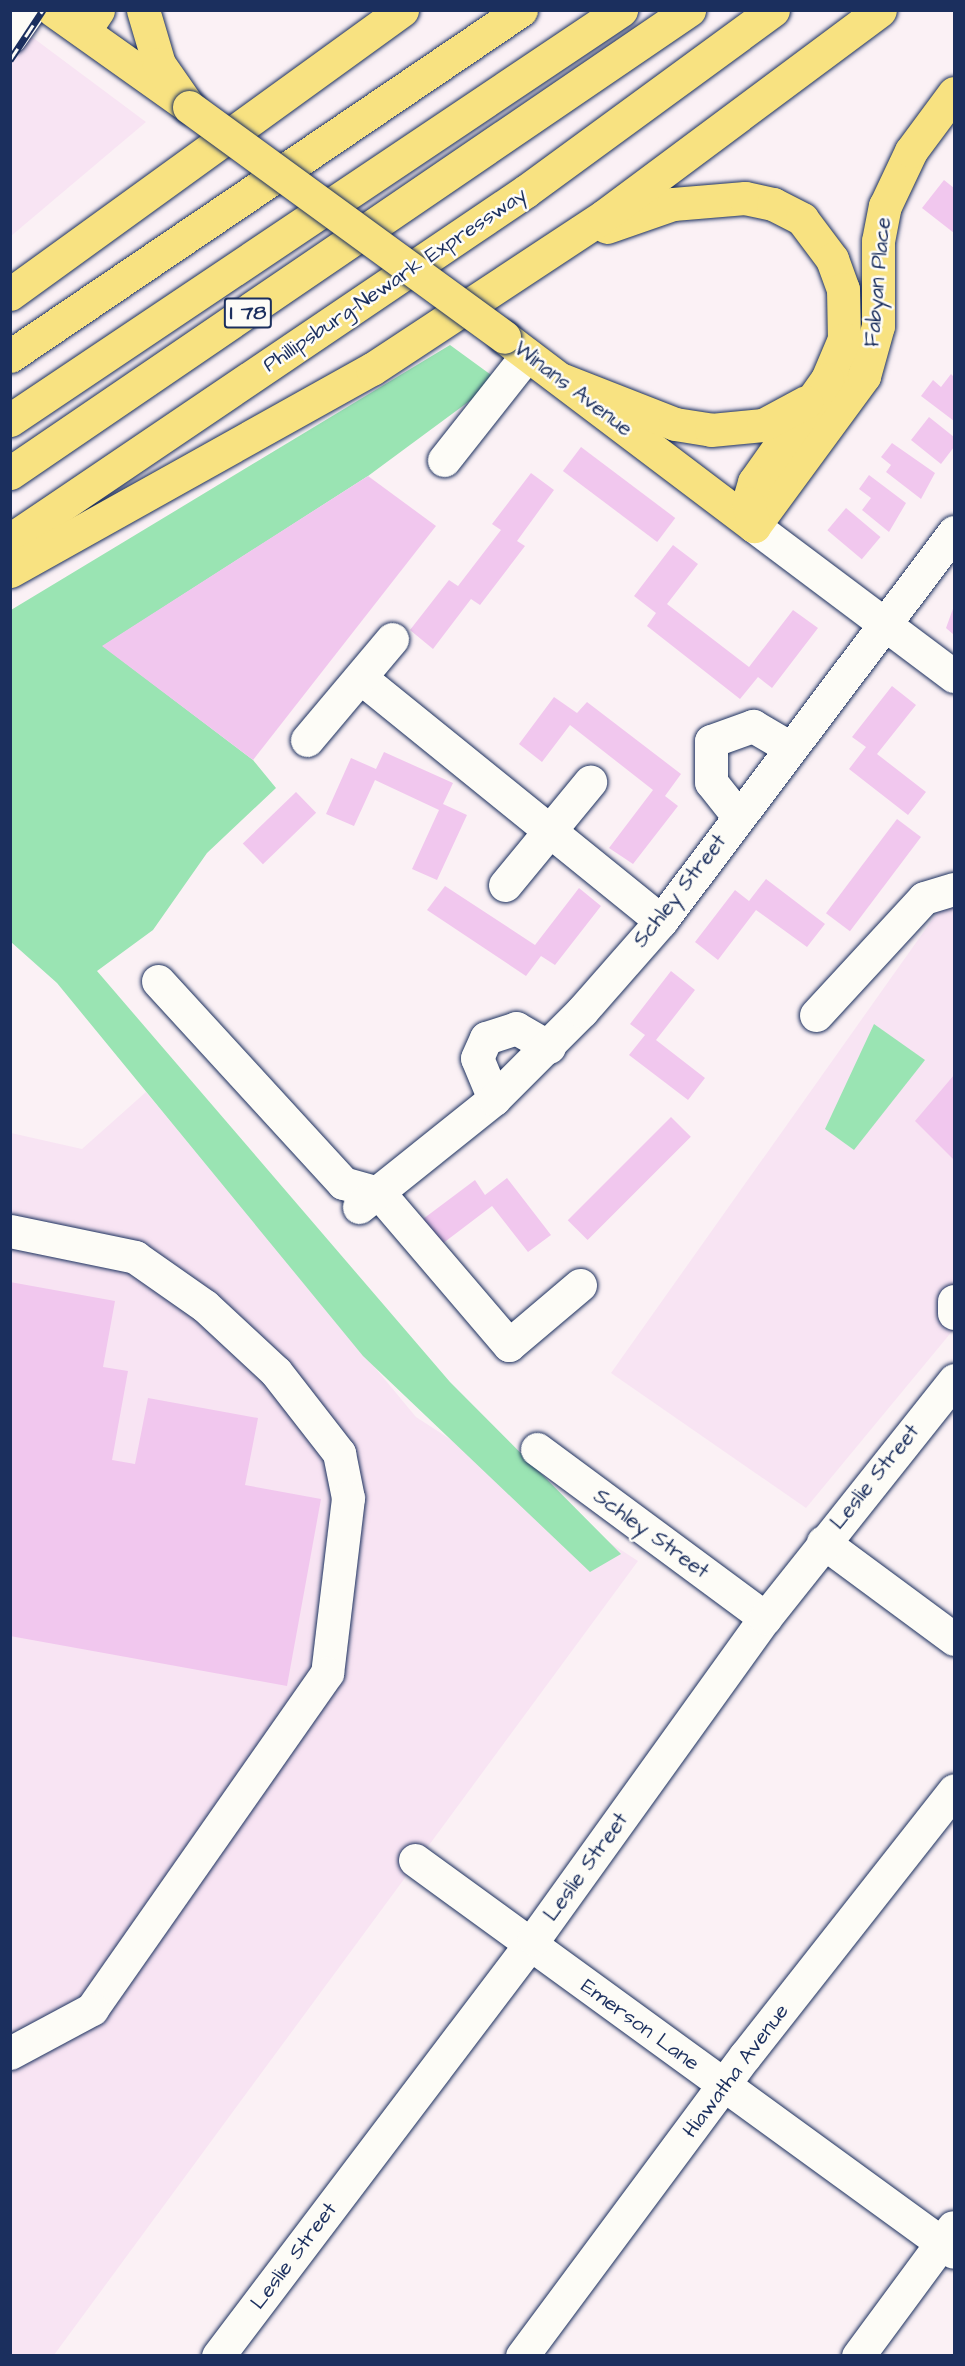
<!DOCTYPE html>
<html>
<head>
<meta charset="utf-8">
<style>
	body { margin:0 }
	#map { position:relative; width:965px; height:2366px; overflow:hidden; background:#fbf1f5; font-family:"Architects Daughter",sans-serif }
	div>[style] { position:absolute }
	.built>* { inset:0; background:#f8e4f3 }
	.green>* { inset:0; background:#9ae4b3 }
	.building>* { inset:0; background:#f1c7ee; transform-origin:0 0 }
	.roads { filter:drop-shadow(0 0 2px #1b2f5e) drop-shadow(0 0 2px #1b2f5e) }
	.minor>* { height:33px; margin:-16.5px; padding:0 16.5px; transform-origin:16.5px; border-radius:16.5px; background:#fdfcf7 }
	.major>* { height:33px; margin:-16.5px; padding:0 16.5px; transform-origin:16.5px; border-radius:16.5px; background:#f8e281 }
	.highway>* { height:33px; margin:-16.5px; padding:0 16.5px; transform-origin:16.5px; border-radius:16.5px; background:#f8e281 }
	.rail>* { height:7px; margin-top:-3.5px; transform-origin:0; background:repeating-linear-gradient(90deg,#fdfcf7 0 14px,#1b2f5e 0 28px); box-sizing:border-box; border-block:2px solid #1b2f5e }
	.bridges { filter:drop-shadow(0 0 2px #1b2f5e) drop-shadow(0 0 2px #1b2f5e) }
	.major-bridge>* { height:33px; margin:-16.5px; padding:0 16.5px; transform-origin:16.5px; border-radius:16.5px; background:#f8e281 }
	span { translate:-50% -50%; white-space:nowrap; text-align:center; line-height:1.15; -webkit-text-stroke:5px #fdfcf7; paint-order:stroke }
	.shield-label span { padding:2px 4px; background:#fdfcf7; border:2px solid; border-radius:4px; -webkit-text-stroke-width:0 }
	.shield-label { font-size:20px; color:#1b2f5e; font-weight:700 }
	.street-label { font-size:21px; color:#1b2f5e }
	.frame { position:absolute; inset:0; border:12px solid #1b2f5e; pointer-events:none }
</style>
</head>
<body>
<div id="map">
	<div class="built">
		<i style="clip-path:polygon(11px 11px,24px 31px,146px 122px,11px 236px)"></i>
		<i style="clip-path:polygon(954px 889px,954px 1329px,806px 1508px,611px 1373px)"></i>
		<i style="clip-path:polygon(146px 1092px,416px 1417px,638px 1561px,54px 2355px,11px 2356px,11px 1133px,82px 1149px)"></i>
	</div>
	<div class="green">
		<i style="clip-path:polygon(450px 345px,498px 380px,368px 476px,103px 646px,253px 760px,276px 788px,207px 853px,153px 930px,97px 971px,450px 1382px,621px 1554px,590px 1572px,363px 1356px,57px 983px,11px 942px,11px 610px)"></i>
		<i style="clip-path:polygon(874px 1024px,925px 1060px,854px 1150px,825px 1129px)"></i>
	</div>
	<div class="building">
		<i style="clip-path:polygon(944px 180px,954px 188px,954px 233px,922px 208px)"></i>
		<i style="clip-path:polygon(951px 374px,954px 377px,954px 421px,921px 396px,933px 380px,941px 387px)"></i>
		<i style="clip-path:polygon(929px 417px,954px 437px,954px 447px,941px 464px,911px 440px)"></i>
		<i style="clip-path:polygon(892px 443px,935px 473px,921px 499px,886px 472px,891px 465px,881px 457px)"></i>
		<i style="left:581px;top:447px;width:118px;height:30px;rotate:37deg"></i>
		<i style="clip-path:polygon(531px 473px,554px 490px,517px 541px,525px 546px,480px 605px,471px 599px,433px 649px,410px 630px,449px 580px,458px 586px,501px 530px,492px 524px)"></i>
		<i style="clip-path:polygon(869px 475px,906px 503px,889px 532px,862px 510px,871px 498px,859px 489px)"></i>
		<i style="clip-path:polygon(368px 476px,436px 526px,253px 760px,102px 646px)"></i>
		<i style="left:846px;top:508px;width:45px;height:29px;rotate:40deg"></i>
		<i style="clip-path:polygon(673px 545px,698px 564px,667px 604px,749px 667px,793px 610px,818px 628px,772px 688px,758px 677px,740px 699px,647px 626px,656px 613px,634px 596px)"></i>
		<i style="clip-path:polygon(954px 606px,954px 635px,946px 628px)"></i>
		<i style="clip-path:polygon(892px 686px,916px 705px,877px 754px,926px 792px,908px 815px,849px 769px,866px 747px,852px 737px)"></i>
		<i style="clip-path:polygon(554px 697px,577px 713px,587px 702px,681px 774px,665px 796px,678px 806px,633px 864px,609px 848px,653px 790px,570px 725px,542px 762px,519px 744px)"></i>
		<i style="clip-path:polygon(384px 752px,453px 783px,443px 804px,467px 815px,437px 880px,412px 869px,439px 810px,375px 780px,354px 826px,326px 814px,351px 758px,376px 769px)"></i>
		<i style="left:296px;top:792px;width:29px;height:74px;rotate:46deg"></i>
		<i style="left:897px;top:819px;width:30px;height:118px;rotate:37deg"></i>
		<i style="clip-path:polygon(766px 879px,825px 924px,807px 947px,756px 910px,718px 960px,695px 942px,735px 890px,749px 901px)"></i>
		<i style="clip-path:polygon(445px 886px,535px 945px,579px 888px,601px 906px,555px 965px,541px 956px,526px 976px,427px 910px)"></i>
		<i style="clip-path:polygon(671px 971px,695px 990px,656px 1040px,705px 1078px,688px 1100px,629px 1055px,645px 1035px,630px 1024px)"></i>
		<i style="clip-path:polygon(954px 1075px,954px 1160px,915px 1121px)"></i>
		<i style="left:671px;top:1117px;width:28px;height:146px;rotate:45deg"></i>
		<i style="clip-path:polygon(507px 1178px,551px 1235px,528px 1252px,492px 1206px,442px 1244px,423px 1219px,475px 1180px,485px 1195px)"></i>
		<i style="clip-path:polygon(10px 1282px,115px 1301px,103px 1367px,128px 1371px,112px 1460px,135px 1464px,148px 1398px,258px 1418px,245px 1485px,321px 1499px,287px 1686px,10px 1636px)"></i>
	</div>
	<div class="roads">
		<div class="minor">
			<i style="left:10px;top:37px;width:33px;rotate:-55deg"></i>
			<i style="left:444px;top:460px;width:134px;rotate:-51.7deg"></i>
			<i style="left:754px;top:526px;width:250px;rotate:36.9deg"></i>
			<i style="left:361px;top:678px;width:386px;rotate:39deg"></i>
			<i style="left:307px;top:740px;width:132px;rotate:-49.9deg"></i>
			<i style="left:738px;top:816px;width:43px;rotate:-128.5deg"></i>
			<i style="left:711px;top:782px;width:41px;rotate:-90deg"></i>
			<i style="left:711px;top:741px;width:45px;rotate:-19.7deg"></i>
			<i style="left:753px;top:726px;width:42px;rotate:30.3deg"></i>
			<i style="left:505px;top:885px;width:134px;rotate:-50.5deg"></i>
			<i style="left:158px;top:981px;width:274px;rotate:47.5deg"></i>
			<i style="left:343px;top:1183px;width:37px;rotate:16deg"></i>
			<i style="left:379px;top:1193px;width:200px;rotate:49.5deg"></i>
			<i style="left:509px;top:1345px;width:93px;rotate:-40.2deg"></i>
			<i style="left:816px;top:1015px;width:159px;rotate:-47.3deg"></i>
			<i style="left:924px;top:898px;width:31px;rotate:-17deg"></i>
			<i style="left:494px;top:1099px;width:44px;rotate:-112.5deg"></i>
			<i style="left:477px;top:1058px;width:22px;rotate:-66deg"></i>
			<i style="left:486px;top:1038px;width:32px;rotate:-18deg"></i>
			<i style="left:516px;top:1028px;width:38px;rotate:30deg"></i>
			<i style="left:359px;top:1207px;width:173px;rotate:-38.7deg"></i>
			<i style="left:494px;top:1099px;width:124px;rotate:-45deg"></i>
			<i style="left:582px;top:1011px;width:120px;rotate:-48.7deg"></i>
			<i style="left:661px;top:921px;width:487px;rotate:-53deg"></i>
			<i style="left:10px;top:1231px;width:128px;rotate:11.7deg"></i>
			<i style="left:135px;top:1257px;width:85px;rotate:35deg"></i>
			<i style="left:205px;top:1306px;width:97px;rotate:42.9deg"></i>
			<i style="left:276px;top:1372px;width:103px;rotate:52.1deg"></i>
			<i style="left:339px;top:1453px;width:46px;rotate:78.7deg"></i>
			<i style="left:348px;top:1498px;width:176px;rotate:96.8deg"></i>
			<i style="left:327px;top:1673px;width:410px;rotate:125deg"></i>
			<i style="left:92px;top:2009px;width:93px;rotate:151.8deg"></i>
			<i style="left:954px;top:1301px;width:12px;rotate:90deg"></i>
			<i style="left:537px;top:1449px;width:284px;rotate:36.5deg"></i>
			<i style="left:823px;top:1542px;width:163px;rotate:36.5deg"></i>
			<i style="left:415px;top:1860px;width:666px;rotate:36.03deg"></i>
			<i style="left:218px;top:2356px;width:523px;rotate:-52.85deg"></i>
			<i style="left:534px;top:1939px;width:395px;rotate:-54.3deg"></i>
			<i style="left:765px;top:1618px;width:304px;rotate:-51.5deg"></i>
			<i style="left:522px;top:2356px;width:374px;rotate:-53.4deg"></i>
			<i style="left:745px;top:2056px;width:338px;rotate:-51.8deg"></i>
			<i style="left:858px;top:2356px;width:160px;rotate:-53.6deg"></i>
		</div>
		<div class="major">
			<i style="left:53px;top:10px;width:161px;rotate:35.4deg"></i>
			<i style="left:504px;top:337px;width:313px;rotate:37.1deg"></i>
			<i style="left:754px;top:526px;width:186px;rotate:-53.7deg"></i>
			<i style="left:864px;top:376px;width:52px;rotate:-74.4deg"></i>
			<i style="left:878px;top:326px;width:85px;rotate:-90deg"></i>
			<i style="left:878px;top:241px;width:36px;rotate:-79deg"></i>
			<i style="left:885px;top:206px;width:61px;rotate:-64.7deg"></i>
			<i style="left:911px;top:151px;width:72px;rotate:-53.4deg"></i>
		</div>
		<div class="highway">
			<i style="left:143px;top:10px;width:56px;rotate:73.5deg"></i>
			<i style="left:159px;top:64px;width:52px;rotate:55.1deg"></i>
			<i style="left:84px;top:31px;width:25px;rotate:-56deg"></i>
			<i style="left:607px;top:227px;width:70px;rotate:-19.2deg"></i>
			<i style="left:673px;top:204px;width:72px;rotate:-4.8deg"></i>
			<i style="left:745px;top:198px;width:29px;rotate:12deg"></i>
			<i style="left:773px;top:204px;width:33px;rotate:27deg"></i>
			<i style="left:802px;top:219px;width:50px;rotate:53.1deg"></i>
			<i style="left:832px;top:259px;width:32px;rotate:70deg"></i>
			<i style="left:843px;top:289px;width:50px;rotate:88.9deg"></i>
			<i style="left:844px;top:339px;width:43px;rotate:113deg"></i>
			<i style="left:827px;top:379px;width:126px;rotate:125.3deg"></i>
			<i style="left:754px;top:482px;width:22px;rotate:106deg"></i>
			<i style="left:748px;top:503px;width:24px;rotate:75deg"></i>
			<i style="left:10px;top:294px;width:484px;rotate:-35.9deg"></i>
			<i style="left:10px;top:356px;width:617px;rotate:-34.1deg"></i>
			<i style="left:563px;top:380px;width:120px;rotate:21.4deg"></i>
			<i style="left:675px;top:424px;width:36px;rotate:9deg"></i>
			<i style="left:711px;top:430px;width:52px;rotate:-5.5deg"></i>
			<i style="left:763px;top:425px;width:49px;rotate:-28.1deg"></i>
			<i style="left:10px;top:420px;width:736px;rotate:-33.86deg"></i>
			<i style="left:10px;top:473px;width:822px;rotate:-34.29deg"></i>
			<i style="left:10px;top:540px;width:623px;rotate:-34.07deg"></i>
			<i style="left:526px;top:191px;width:306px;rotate:-36.2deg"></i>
			<i style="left:10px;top:571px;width:415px;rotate:-29.2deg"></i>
			<i style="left:372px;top:369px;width:278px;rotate:-33.4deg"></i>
			<i style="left:604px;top:216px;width:344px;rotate:-36.7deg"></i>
		</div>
	</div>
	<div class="rail">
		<i style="left:10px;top:60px;width:60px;rotate:-56.6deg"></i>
	</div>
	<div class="bridges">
		<div class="major-bridge">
			<i style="left:189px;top:107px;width:390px;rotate:36.1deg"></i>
		</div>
	</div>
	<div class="shield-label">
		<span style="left:248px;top:313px">I 78</span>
	</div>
	<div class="street-label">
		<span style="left:395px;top:280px;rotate:-34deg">Phillipsburg-Newark Expressway</span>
		<span style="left:878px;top:282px;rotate:-85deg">Fabyan Place</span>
		<span style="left:573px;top:389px;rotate:37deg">Winans Avenue</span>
		<span style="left:680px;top:891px;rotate:-52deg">Schley Street</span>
		<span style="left:875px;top:1477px;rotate:-51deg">Leslie Street</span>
		<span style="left:651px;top:1534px;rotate:36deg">Schley Street</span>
		<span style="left:586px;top:1867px;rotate:-54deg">Leslie Street</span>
		<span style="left:640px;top:2025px;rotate:36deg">Emerson Lane</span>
		<span style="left:736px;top:2071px;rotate:-53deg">Hiawatha Avenue</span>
		<span style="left:294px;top:2256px;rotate:-53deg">Leslie Street</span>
	</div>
	<div class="frame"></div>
</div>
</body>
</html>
